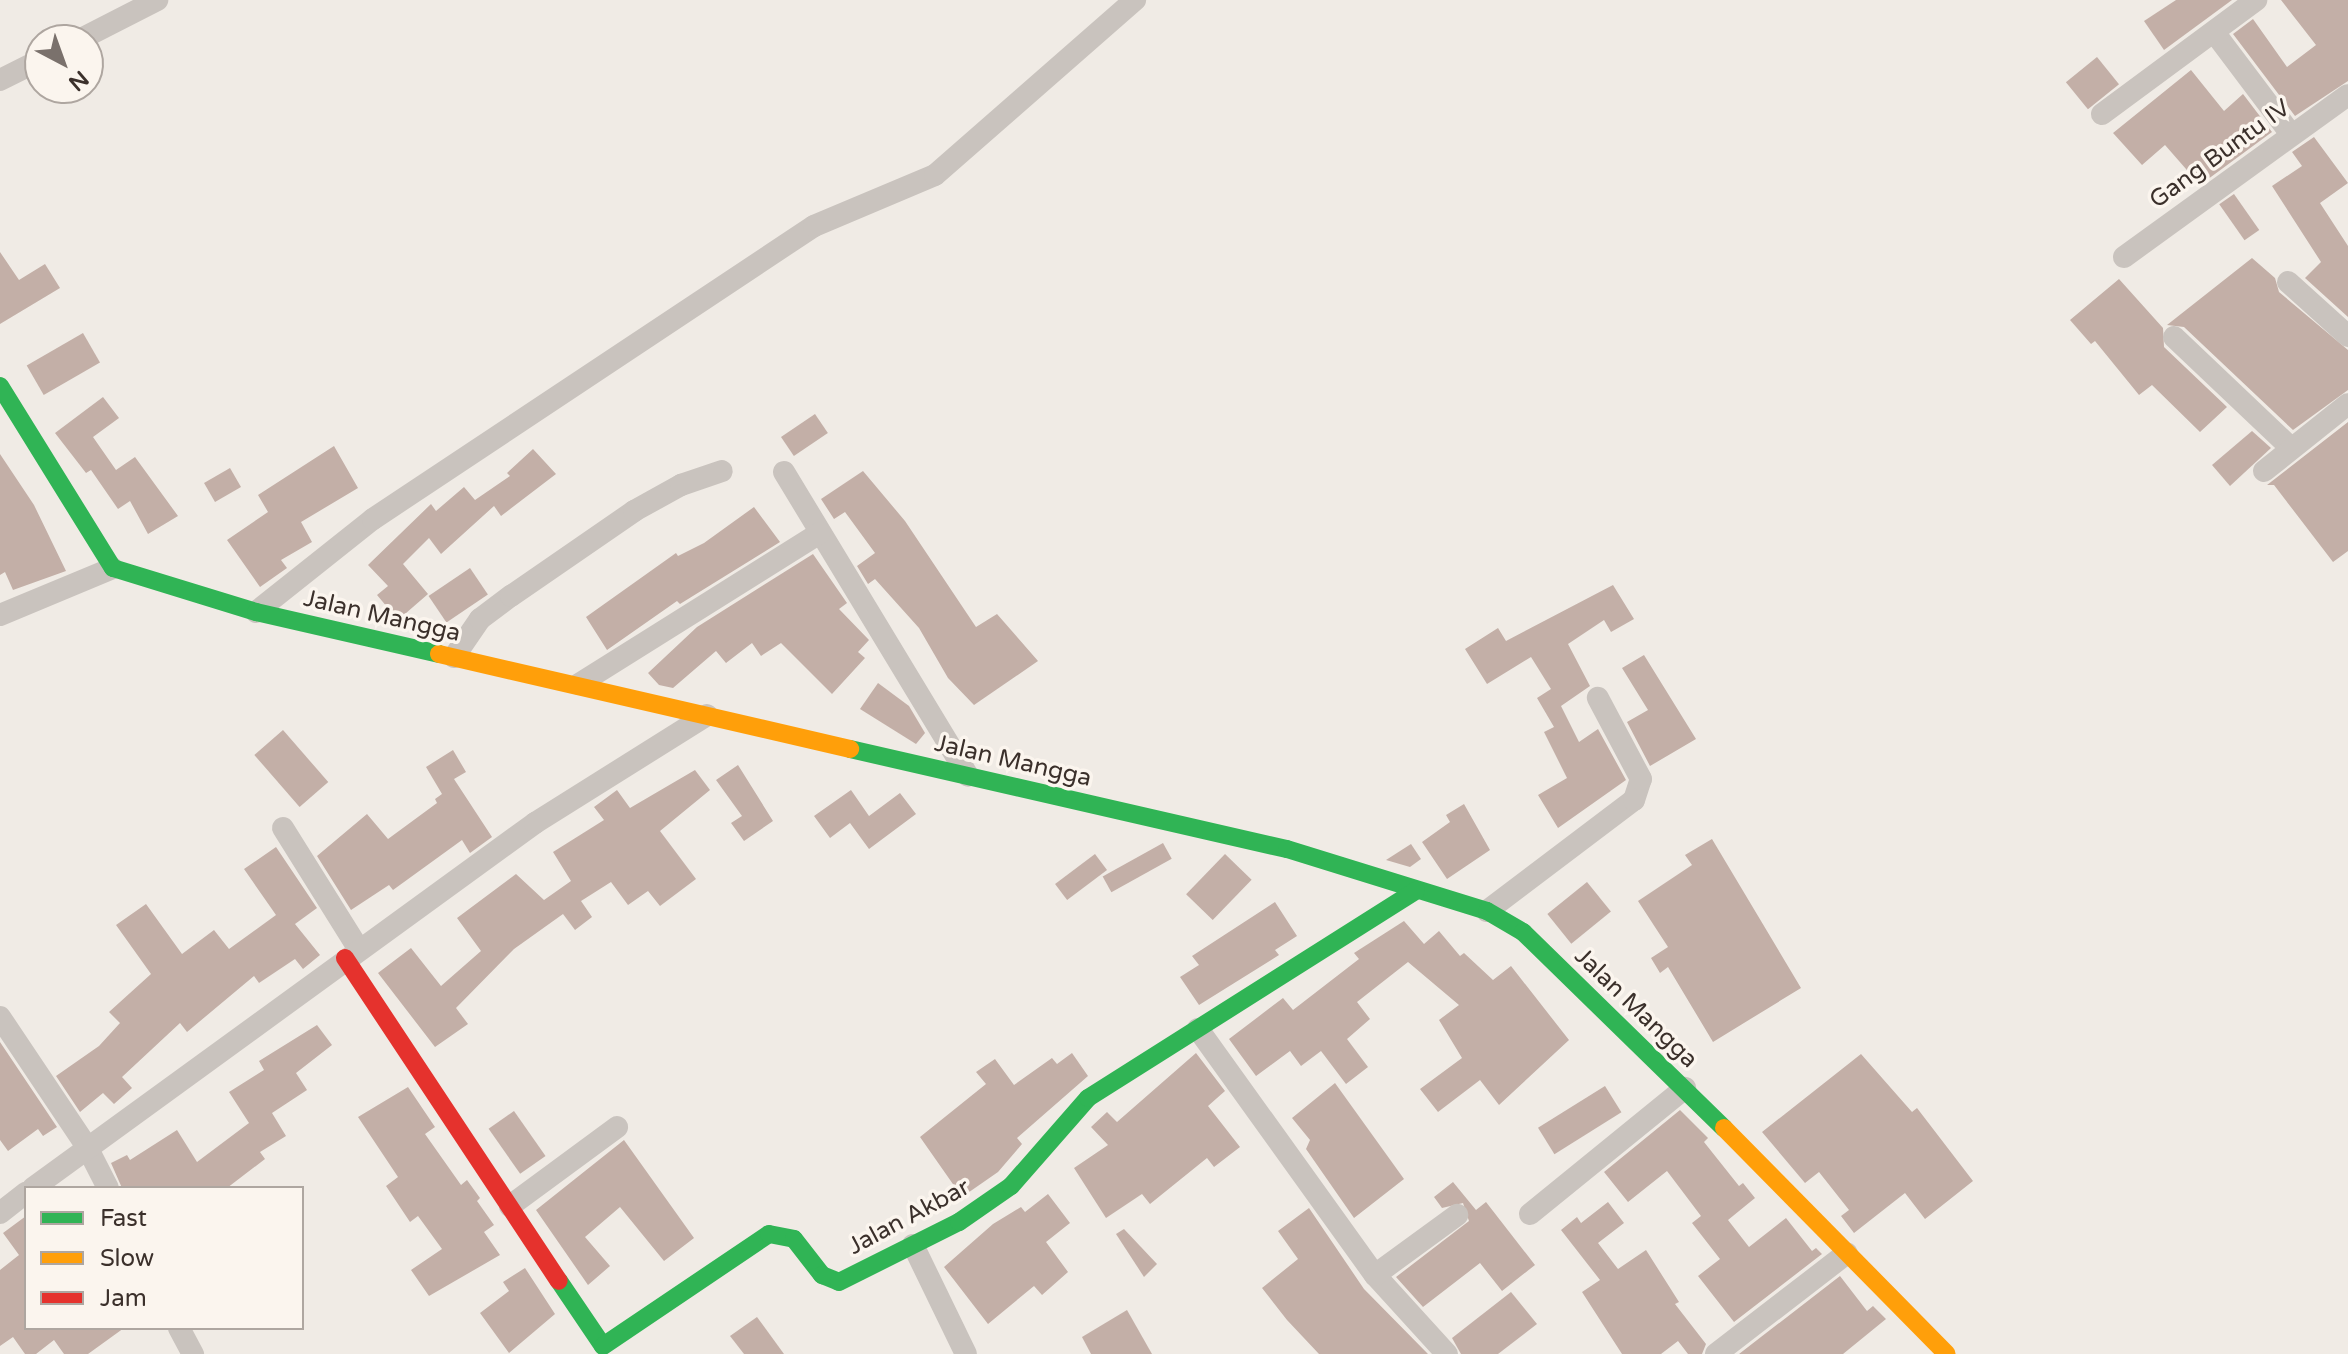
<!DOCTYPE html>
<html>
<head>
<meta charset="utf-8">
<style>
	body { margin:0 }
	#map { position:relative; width:2348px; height:1354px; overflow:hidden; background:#f0ebe5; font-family:"Varela Round",sans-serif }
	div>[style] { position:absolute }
	.building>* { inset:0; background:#c3afa7; transform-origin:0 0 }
	.street>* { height:22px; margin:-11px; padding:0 11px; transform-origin:11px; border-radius:11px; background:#c9c3be }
	.fast>* { height:18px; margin:-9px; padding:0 9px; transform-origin:9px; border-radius:9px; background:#30b455 }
	.slow>* { height:18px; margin:-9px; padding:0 9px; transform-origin:9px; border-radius:9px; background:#ff9f0a }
	.jam>* { height:18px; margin:-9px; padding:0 9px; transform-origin:9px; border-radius:9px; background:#e5322d }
	span { translate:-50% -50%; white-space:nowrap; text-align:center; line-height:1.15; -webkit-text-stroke:7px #fbf5ee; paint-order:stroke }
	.street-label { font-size:24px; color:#3b302b }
	.legend { position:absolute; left:24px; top:1186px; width:280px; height:144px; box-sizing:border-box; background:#fbf5ee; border:2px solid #aea6a0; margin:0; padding:10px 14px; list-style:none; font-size:24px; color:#3b302b }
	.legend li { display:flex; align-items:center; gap:16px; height:40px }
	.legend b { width:40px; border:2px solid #aea6a0 }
	.north { position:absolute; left:24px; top:24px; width:80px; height:80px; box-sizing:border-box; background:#fbf5ee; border:2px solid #aea6a0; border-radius:50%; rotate:139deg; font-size:22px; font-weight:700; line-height:32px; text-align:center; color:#3b302b }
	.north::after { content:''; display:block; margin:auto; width:28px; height:36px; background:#7a716c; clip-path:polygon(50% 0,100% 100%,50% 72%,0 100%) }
</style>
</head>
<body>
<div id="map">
	<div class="building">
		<i style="clip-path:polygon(2176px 0,2232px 0,2164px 50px,2144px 21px)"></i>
		<i style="clip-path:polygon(2281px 0,2348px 0,2348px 81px,2295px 116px,2233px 34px,2253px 19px,2287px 67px,2316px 45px)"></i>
		<i style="left:2097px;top:57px;width:35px;height:40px;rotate:51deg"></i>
		<i style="clip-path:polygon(2191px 70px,2224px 111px,2243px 94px,2272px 132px,2200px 185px,2165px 145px,2142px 165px,2113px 133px)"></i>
		<i style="clip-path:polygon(2314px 137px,2348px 183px,2320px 203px,2348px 246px,2348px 317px,2305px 278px,2321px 262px,2272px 186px,2302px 166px,2292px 152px)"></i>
		<i style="left:2234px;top:194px;width:44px;height:18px;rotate:55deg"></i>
		<i style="clip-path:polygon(0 252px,19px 280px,45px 264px,60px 288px,0 324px)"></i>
		<i style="clip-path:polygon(2252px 258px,2275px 278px,2279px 292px,2348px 350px,2348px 390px,2293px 430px,2184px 327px,2167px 325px)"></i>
		<i style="clip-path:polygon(2119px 279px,2163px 328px,2164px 347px,2227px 407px,2200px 432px,2152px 385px,2139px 395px,2095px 341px,2091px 344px,2070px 320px)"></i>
		<i style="left:83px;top:333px;width:34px;height:65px;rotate:60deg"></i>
		<i style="clip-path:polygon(103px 397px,119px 418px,93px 437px,116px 470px,135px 457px,178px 516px,148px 534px,130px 501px,118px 509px,91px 470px,86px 473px,55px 433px)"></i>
		<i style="left:815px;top:414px;width:23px;height:41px;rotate:56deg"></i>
		<i style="clip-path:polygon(2348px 422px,2348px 551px,2333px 562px,2274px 485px,2267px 485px)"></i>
		<i style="clip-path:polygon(2252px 431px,2271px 448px,2230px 486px,2212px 465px)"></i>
		<i style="clip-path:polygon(334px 446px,358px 488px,301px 522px,312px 542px,281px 560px,287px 568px,260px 587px,227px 540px,268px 512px,258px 495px)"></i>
		<i style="clip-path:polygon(533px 449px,556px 474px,501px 516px,494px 506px,441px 554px,429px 538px,403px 564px,428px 594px,398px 620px,377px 595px,388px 586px,368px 565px,431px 504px,436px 511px,464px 487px,475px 500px,510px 476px,507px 473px)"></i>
		<i style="clip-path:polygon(0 454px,34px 505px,66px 571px,13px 590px,5px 572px,0 575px)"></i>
		<i style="left:230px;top:468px;width:22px;height:30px;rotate:60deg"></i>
		<i style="clip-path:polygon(863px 471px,905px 521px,976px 627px,997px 614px,1038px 661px,974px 705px,948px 678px,919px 628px,875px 579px,868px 584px,857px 566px,875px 553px,845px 512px,834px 519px,821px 499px)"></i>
		<i style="clip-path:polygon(754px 507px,780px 542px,680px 604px,677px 601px,607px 650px,586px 617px,676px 553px,678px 556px,704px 543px)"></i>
		<i style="clip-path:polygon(813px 554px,847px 603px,839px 609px,869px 640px,858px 652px,865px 658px,832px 694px,781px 643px,761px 656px,752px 643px,726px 663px,716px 651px,673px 688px,659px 685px,648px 673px,697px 627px)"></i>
		<i style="left:470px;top:568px;width:32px;height:50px;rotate:56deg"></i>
		<i style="clip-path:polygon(1613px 585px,1634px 619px,1611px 632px,1604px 620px,1568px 644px,1590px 686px,1561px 706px,1579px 742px,1598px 729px,1626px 780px,1558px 828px,1538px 795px,1567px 778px,1544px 732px,1554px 727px,1537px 698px,1551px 689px,1531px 657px,1487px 684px,1465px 649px,1498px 628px,1506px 641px)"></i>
		<i style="clip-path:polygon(1644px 655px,1696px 739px,1650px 766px,1627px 722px,1648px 710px,1622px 668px)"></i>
		<i style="clip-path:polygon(878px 683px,909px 706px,925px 733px,916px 744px,860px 709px)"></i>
		<i style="left:283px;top:730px;width:69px;height:38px;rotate:49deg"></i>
		<i style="clip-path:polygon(453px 750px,466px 772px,454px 779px,492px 837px,470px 853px,462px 840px,393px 890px,389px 885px,351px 910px,317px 856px,367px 814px,388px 839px,437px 803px,435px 799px,442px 794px,426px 767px)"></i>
		<i style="clip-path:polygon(738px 765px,773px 821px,744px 841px,731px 823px,742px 816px,716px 780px)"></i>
		<i style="clip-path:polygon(695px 770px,710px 790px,660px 831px,696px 879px,660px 906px,648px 891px,628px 905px,611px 882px,581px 901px,592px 917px,575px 930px,563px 914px,514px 949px,456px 1008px,468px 1024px,435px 1047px,378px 973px,411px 948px,441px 986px,481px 951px,457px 918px,516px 874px,544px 900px,571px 881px,553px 852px,604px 820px,594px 807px,617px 790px,630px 808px)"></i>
		<i style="clip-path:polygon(851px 790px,869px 816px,900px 793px,916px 814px,869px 849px,850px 823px,830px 838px,814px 816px)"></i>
		<i style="clip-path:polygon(1464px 804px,1490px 850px,1447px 879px,1422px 842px,1450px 822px,1446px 815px)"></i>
		<i style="clip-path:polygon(1712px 839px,1801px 988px,1713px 1042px,1668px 967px,1660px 973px,1651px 958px,1668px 947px,1638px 901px,1692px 865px,1685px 855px)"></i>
		<i style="left:1163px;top:843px;width:18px;height:69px;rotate:61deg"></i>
		<i style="clip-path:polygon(1411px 844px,1421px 859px,1410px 867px,1386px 860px)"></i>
		<i style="clip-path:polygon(276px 847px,317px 908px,295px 924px,320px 955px,303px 969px,295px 959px,259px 983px,254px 976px,187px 1032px,180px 1023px,122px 1077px,132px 1088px,114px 1104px,103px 1093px,80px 1112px,56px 1076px,99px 1046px,120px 1023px,109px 1012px,151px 974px,116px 925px,146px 904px,182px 954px,214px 930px,229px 949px,276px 915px,244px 869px)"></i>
		<i style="left:1095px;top:854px;width:20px;height:50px;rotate:53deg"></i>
		<i style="left:1225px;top:854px;width:37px;height:56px;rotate:44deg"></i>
		<i style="left:1587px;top:882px;width:38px;height:51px;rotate:51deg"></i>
		<i style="clip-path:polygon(1275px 902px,1297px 936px,1275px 950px,1279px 955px,1199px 1005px,1180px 977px,1199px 965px,1192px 956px)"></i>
		<i style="clip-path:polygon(1404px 921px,1424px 944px,1439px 931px,1460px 956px,1464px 953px,1493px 980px,1511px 966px,1569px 1040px,1499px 1105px,1480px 1080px,1438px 1112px,1420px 1089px,1462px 1058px,1439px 1020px,1459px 1005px,1408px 962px,1357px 1002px,1370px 1019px,1347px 1039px,1368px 1067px,1346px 1084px,1321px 1051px,1301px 1066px,1290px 1051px,1256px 1076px,1229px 1039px,1283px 998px,1293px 1010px,1359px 959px,1354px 953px)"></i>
		<i style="clip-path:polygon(317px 1025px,332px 1045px,296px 1073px,307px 1090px,272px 1113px,286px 1136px,260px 1152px,265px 1159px,227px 1188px,122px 1188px,111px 1163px,127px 1155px,130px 1160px,177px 1130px,197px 1162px,249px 1123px,229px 1092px,264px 1070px,259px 1061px)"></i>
		<i style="clip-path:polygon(0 1042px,57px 1127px,43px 1136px,38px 1129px,8px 1151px,0 1140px)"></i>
		<i style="clip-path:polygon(1072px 1053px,1088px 1076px,1017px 1138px,1022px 1144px,998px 1172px,962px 1197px,920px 1137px,986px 1084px,976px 1072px,995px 1059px,1014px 1085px,1052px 1058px,1057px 1064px)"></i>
		<i style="clip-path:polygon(1196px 1053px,1225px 1091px,1208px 1106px,1240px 1147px,1214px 1167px,1207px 1158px,1150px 1204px,1142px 1194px,1106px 1218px,1074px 1168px,1108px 1145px,1091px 1127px,1107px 1112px,1117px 1122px)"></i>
		<i style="clip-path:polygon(1861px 1054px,1912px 1112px,1917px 1108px,1973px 1181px,1925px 1219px,1905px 1193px,1854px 1233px,1841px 1216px,1849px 1210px,1819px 1172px,1805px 1183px,1762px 1132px)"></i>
		<i style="clip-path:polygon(1335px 1083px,1404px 1179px,1354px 1218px,1306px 1149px,1310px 1140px,1292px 1118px)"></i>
		<i style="left:1605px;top:1086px;width:31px;height:79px;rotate:58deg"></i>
		<i style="clip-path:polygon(408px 1087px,435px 1127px,425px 1134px,461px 1185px,467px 1180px,480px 1198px,477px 1201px,494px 1225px,484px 1232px,500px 1255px,429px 1296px,411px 1270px,442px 1249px,418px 1216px,410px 1222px,386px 1186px,398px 1177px,358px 1117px)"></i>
		<i style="clip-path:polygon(1680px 1110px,1708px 1138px,1704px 1142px,1739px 1186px,1743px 1183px,1755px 1198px,1728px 1220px,1749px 1247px,1786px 1218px,1812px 1251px,1816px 1248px,1822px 1254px,1734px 1322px,1698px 1276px,1720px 1259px,1692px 1223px,1701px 1216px,1667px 1171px,1628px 1202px,1604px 1172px)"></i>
		<i style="left:514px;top:1111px;width:55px;height:31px;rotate:55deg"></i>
		<i style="clip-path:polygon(624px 1140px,694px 1238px,664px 1261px,620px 1207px,585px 1237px,610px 1266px,588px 1285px,536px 1210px)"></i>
		<i style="clip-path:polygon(1453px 1182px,1476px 1210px,1486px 1202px,1535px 1265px,1502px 1291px,1480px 1263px,1423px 1307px,1396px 1277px,1469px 1221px,1463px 1203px,1442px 1208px,1434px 1197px)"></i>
		<i style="clip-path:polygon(1048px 1194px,1070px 1223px,1046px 1242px,1068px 1272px,1042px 1295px,1034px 1286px,988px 1324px,944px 1267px,993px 1224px,1021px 1207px,1025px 1212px)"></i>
		<i style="clip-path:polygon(1608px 1202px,1624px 1223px,1598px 1243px,1618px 1269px,1646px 1250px,1679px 1302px,1675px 1304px,1706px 1344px,1702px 1354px,1688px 1354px,1678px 1341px,1661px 1354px,1622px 1354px,1582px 1292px,1600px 1280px,1561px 1230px,1577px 1217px,1581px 1223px)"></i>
		<i style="clip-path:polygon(1309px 1208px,1364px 1289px,1428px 1354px,1319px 1354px,1287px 1320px,1262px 1288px,1298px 1259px,1278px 1231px)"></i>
		<i style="clip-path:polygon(26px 1216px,26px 1328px,124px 1328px,88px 1354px,64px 1354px,54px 1340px,36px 1354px,25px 1354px,13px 1337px,0 1346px,0 1270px,19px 1255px,3px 1233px)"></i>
		<i style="clip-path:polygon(1124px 1229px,1157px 1264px,1144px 1277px,1116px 1234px)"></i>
		<i style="clip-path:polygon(525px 1268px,555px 1314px,509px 1353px,480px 1313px,509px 1291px,503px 1282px)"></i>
		<i style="clip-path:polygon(1840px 1276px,1867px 1311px,1873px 1306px,1886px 1319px,1843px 1354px,1739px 1354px)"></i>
		<i style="clip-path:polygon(1511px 1292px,1537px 1324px,1498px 1354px,1461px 1354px,1452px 1338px)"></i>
		<i style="clip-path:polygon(1127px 1310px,1152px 1354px,1091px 1354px,1082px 1337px)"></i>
		<i style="clip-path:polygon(757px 1317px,784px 1354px,744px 1354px,730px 1336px)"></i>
	</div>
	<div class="street">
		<i style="left:2214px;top:32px;width:126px;rotate:53deg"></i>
		<i style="left:79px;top:40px;width:88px;rotate:-27.1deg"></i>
		<i style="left:0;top:80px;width:45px;rotate:-26.6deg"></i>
		<i style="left:2102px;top:114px;width:192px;rotate:-36.5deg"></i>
		<i style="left:2124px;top:257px;width:276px;rotate:-35.9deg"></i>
		<i style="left:2288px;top:282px;width:81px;rotate:42deg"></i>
		<i style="left:2174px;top:337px;width:160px;rotate:43.5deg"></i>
		<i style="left:2264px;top:471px;width:107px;rotate:-38.6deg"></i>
		<i style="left:784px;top:472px;width:355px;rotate:58.8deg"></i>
		<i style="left:256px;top:612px;width:149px;rotate:-38.5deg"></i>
		<i style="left:373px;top:519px;width:529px;rotate:-33.6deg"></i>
		<i style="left:814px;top:226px;width:131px;rotate:-22.9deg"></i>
		<i style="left:935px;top:175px;width:266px;rotate:-41.2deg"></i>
		<i style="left:0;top:615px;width:122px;rotate:-22.6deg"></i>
		<i style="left:454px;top:657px;width:46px;rotate:-55.6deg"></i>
		<i style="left:480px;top:619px;width:39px;rotate:-37deg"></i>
		<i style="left:511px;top:596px;width:150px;rotate:-34.6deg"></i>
		<i style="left:634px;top:511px;width:54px;rotate:-29deg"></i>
		<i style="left:681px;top:485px;width:43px;rotate:-18.9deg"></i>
		<i style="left:579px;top:684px;width:284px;rotate:-32.1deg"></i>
		<i style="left:283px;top:828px;width:142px;rotate:58deg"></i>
		<i style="left:1487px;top:911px;width:184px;rotate:-37.1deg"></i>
		<i style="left:1634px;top:800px;width:22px;rotate:-72deg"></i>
		<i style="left:1641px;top:779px;width:92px;rotate:-118deg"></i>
		<i style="left:0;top:1017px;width:156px;rotate:56.2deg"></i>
		<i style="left:87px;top:1147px;width:46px;rotate:62.9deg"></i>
		<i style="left:1198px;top:1029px;width:303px;rotate:54.3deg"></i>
		<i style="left:1375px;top:1275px;width:107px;rotate:47.7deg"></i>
		<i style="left:33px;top:1188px;width:621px;rotate:-36.02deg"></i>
		<i style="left:535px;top:823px;width:203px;rotate:-32.1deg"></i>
		<i style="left:510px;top:1206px;width:133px;rotate:-36.4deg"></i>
		<i style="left:0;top:1213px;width:33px;rotate:-38deg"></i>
		<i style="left:1530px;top:1214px;width:200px;rotate:-39.1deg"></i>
		<i style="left:913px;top:1245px;width:121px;rotate:64.1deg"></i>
		<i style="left:1375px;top:1275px;width:102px;rotate:-36.2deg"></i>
		<i style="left:179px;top:1328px;width:30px;rotate:62deg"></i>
		<i style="left:1716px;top:1354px;width:165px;rotate:-37.6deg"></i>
	</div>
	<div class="fast">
		<i style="left:0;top:386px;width:214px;rotate:58.2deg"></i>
		<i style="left:113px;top:568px;width:150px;rotate:17.1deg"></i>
		<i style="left:256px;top:612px;width:188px;rotate:12.9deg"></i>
		<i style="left:850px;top:749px;width:448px;rotate:12.9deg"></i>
		<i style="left:1287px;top:849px;width:209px;rotate:17.2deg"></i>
		<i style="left:1487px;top:911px;width:42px;rotate:30.3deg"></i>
		<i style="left:1523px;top:932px;width:281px;rotate:44.3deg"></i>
		<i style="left:559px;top:1281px;width:78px;rotate:55.9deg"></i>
		<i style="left:603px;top:1346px;width:200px;rotate:-34deg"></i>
		<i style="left:769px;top:1234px;width:25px;rotate:11deg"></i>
		<i style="left:794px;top:1239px;width:46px;rotate:52.1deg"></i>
		<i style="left:822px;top:1275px;width:18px;rotate:22deg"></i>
		<i style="left:839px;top:1282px;width:134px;rotate:-26.6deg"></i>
		<i style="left:959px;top:1222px;width:63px;rotate:-34.7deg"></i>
		<i style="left:1011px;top:1186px;width:117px;rotate:-48.8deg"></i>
		<i style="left:1088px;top:1098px;width:388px;rotate:-32.3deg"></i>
	</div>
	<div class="slow">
		<i style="left:439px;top:654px;width:422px;rotate:13deg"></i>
		<i style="left:1724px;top:1128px;width:317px;rotate:45.4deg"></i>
	</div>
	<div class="jam">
		<i style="left:345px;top:958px;width:387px;rotate:56.5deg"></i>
	</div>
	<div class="street-label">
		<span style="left:2220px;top:154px;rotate:-36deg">Gang Buntu IV</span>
		<span style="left:382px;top:616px;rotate:13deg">Jalan Mangga</span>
		<span style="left:1013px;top:761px;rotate:13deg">Jalan Mangga</span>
		<span style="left:1636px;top:1008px;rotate:44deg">Jalan Mangga</span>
		<span style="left:909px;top:1217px;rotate:-28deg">Jalan Akbar</span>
	</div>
	<ul class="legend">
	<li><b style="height:10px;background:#30b455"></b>Fast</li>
	<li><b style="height:10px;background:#ff9f0a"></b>Slow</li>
	<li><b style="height:10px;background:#e5322d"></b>Jam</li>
	</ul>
	<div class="north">N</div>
</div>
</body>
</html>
